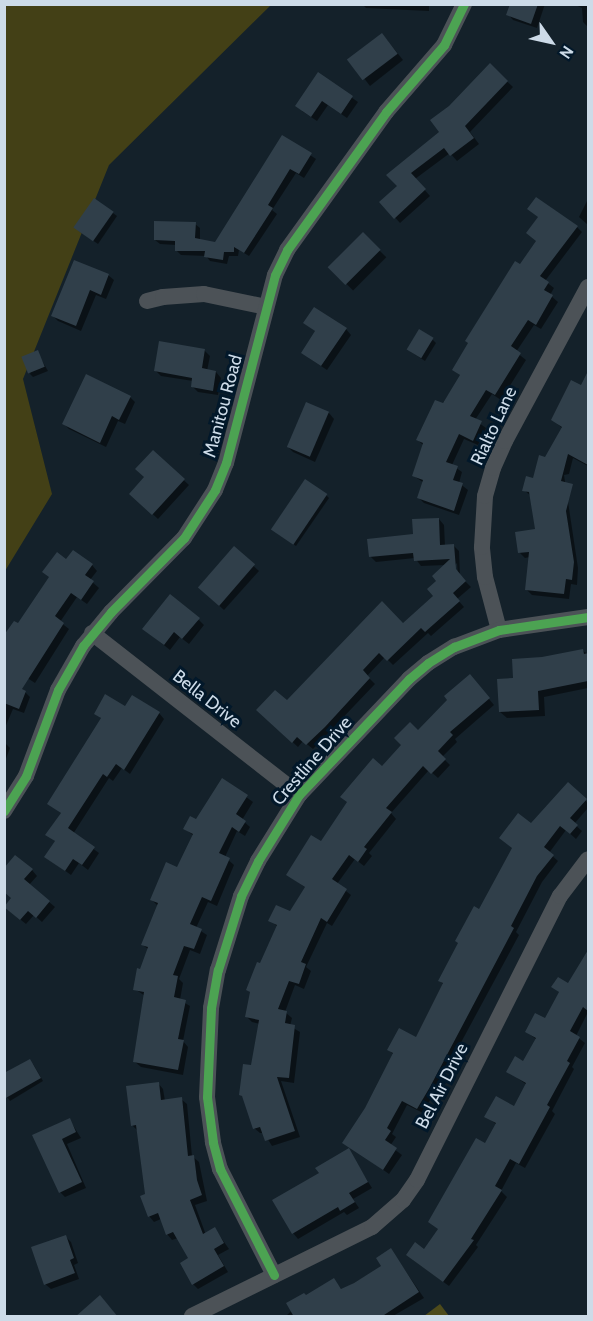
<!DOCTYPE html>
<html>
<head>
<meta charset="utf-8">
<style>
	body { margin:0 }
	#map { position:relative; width:593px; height:1321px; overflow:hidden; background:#14212a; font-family:Cabin,sans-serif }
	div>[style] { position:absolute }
	.green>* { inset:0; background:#434016 }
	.forest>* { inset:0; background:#4e4b1b }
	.shadow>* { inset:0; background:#0007; transform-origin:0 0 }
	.building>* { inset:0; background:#303f4a; transform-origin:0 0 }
	.minor>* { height:16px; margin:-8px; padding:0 8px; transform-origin:8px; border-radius:8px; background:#4c5257 }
	.cycleway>* { height:9px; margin:-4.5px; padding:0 4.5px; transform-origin:4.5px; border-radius:4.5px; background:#4ca352 }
	span { translate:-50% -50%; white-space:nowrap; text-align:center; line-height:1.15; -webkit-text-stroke:6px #02182a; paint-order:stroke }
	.street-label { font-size:18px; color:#cddbe8 }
	.frame { position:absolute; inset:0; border:6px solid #cddbe8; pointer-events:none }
	.north { position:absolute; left:521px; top:12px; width:60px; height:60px; -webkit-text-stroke:4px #02182a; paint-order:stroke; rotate:124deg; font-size:16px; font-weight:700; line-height:24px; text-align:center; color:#cddbe8 }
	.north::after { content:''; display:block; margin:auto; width:21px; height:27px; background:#cddbe8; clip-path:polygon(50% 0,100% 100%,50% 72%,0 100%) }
</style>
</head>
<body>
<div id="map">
	<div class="green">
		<i style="clip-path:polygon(4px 5px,271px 5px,109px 165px,23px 379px,52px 494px,5px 571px)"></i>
	</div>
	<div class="forest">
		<i style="clip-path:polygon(440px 1304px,449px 1316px,424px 1316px)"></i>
	</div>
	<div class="shadow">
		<i style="clip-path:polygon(362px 4px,429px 4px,429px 11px,366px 8px)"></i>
		<i style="clip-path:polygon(512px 4px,545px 4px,537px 28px,513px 20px,508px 14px)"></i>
		<i style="clip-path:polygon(573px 4px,588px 4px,588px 27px,583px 22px,582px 8px)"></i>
		<i style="clip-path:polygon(387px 40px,403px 60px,370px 86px,350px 60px)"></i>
		<i style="clip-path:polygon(490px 65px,513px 87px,470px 132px,479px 144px,457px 161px,450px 153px,415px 179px,430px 196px,400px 223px,381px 202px,399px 186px,441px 132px,450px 107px)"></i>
		<i style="clip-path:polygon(318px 74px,358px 102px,347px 118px,328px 105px,317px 121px,302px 111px)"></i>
		<i style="clip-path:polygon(283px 137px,316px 159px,304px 178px,296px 173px,272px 210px,277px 214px,249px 256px,239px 250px,238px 256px,229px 256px,227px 264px,210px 261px,206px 256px,181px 255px,176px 250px,176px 245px,160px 244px,155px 240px,195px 224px,200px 228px,200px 241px,216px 243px)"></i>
		<i style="clip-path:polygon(588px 199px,588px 225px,579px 217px)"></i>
		<i style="clip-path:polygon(113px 213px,117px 216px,98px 244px,79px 231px)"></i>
		<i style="clip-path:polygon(577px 227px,582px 232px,545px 281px,554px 288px,550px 295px,558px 302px,541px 329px,534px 325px,516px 352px,526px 360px,501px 400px,492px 394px,475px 420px,486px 428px,478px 445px,464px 439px,452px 465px,462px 472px,459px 483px,468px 490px,459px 515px,424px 503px,419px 498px,424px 483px,414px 476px,424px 446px,418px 440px,461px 376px,454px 370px,520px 266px)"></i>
		<i style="left:363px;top:234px;width:33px;height:47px;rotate:45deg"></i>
		<i style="clip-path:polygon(108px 275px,114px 280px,106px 299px,96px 295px,81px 331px,58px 321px,53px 316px)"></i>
		<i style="clip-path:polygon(311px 328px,346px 329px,351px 335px,327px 370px,309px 358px,317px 332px)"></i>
		<i style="clip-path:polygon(433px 340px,436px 343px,425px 361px,411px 352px)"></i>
		<i style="clip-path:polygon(204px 350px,210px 356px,207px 371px,216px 372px,221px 378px,218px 395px,198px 392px,192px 386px,193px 381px,161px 376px,155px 370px)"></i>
		<i style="clip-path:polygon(37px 352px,48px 371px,33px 377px,30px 374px)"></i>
		<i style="clip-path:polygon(588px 374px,588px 466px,573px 458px,569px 474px,564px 475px,578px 568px,577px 585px,571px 584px,569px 599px,532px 595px,527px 590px,530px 557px,525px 558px,520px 553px,536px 530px,531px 496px,524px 490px,534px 479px,562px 428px,553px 420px,581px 387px)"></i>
		<i style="clip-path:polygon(130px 397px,135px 402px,125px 424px,118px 421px,106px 447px,69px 429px,64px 424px)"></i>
		<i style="clip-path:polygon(307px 404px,329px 413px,334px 419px,315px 462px,293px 452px,288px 447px)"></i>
		<i style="clip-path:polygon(153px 452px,189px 485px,158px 519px,131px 494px,146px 477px)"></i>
		<i style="clip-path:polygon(326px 495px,329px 498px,296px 546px,278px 534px)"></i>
		<i style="clip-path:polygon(evenodd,439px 519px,444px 525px,445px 546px,454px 546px,459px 551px,460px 576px,471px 587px,457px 599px,464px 607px,431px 636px,428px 633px,393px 665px,385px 657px,367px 676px,375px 684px,313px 749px,303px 741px,298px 747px,264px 716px,403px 625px,435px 596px,446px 565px,421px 566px,415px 558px,376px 562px,370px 556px,414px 536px,439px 519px,457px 563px,458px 577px,454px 566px,457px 563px)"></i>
		<i style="clip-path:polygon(234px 548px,259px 571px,224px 610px,204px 592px)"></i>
		<i style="clip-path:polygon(67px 561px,92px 565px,97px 571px,90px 580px,99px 588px,87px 604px,77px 597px,60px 622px,69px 629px,35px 683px,4px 663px,18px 625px)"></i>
		<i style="clip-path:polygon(199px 620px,204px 625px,189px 644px,180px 637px,170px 650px,150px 634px)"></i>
		<i style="clip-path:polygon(583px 651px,588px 654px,588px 688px,544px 697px,545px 716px,507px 718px,500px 712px,515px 680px,542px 659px)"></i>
		<i style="clip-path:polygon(475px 682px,494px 705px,455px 739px,457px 742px,442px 757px,450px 765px,438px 778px,429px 770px,391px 813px,396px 819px,369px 853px,372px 856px,364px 866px,355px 859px,337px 884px,351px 895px,332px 926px,327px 923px,306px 967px,311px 971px,304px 989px,295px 985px,285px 1012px,292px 1018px,290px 1026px,300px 1032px,294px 1083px,281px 1081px,300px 1137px,272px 1146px,264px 1133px,260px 1133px,254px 1128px,245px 1099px,241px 1095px,252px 1066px,260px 1024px,252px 1022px,247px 1017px,251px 993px,248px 990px,278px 927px,270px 920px,291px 913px,306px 888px,288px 875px,321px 844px,382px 768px,418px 732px)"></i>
		<i style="clip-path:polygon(4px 684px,25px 692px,30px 697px,24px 713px,13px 709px,4px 730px)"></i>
		<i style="clip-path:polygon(96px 713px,159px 713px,164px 719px,130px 774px,122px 768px,113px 781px,109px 778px,73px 834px,99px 853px,88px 870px,79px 863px,71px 875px,46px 857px,56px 842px,47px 834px,62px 814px,49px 803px,102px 719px)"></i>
		<i style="clip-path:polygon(4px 742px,10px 748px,4px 764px)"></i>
		<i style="clip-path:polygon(223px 780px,253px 802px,242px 820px,250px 827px,245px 836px,237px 831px,225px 857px,234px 865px,217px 906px,208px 902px,196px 928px,207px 935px,200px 954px,190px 950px,179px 979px,183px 983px,180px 1000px,190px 1006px,183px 1041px,188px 1047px,183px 1075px,141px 1067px,135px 1062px,145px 996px,135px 989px,149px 950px,143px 945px,158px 906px,152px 900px,178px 869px,194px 836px,185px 829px,197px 821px)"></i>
		<i style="clip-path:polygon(568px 784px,588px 803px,588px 808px,574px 824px,582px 831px,576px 839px,566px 830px,549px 853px,558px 861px,542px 882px,516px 932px,519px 935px,423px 1113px,407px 1105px,392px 1134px,396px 1137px,390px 1146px,402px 1155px,389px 1174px,344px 1142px,366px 1109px,394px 1055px,389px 1050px,416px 1039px,444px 985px,440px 981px,480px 911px,531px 825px)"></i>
		<i style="clip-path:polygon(32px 870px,37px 876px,29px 885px,55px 907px,42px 922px,34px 915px,26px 924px,11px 912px,13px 898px,4px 891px)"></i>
		<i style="clip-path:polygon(588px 952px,588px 1012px,576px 1036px,585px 1043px,572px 1067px,574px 1069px,552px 1111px,555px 1114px,525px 1168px,516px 1163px,501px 1191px,507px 1197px,476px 1245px,478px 1247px,449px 1286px,413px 1260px,424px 1251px,440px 1230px,497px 1125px,486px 1116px,515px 1108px,527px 1085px,508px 1071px,524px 1063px,537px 1040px,527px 1032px,546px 1020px,560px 993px,553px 986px,568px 985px)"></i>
		<i style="clip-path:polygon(33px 1064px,43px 1081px,10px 1101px,4px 1093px)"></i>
		<i style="clip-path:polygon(158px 1083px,163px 1089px,165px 1101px,181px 1099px,187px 1104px,192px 1156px,199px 1162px,207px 1201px,195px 1205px,206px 1235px,215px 1229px,229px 1249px,218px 1255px,228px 1272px,198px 1289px,193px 1284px,190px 1259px,178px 1238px,172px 1240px,167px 1234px,161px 1219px,154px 1222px,149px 1216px,138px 1131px,132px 1125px)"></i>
		<i style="clip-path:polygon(69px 1119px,81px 1138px,67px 1144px,86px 1188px,65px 1197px,60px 1192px,34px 1135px)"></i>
		<i style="clip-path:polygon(348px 1150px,372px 1188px,353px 1199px,359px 1208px,347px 1215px,344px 1212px,298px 1239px,293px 1233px,321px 1174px)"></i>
		<i style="clip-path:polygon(66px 1237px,71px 1242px,78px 1263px,74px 1265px,79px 1279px,51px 1289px,45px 1284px)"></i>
		<i style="clip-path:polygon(391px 1250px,424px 1298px,393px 1316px,286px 1316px,306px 1297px,334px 1280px,342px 1290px,383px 1266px)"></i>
	</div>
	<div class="building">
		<i style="clip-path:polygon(510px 4px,538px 4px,531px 24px,506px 15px)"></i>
		<i style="left:382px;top:33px;width:26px;height:44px;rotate:53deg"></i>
		<i style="clip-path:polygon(490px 63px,508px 81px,465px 126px,474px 138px,450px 156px,444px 148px,411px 173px,426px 189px,394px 219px,379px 202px,397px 186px,386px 175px,439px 132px,430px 120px,449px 106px)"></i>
		<i style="clip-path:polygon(318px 72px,353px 96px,341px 114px,322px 101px,311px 117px,295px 106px)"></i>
		<i style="clip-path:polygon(282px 135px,312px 153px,299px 174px,290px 169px,268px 205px,273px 208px,244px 253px,234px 247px,234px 252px,224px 252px,223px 260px,204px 257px,205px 251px,175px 251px,175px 241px,154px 240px,154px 221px,196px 222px,195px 238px,215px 242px)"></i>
		<i style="clip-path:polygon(536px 197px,578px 226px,540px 276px,549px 282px,544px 290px,553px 295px,536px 325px,528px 320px,511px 346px,521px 353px,495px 395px,486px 390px,470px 416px,482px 421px,473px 441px,459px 434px,446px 462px,458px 466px,453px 480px,463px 483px,454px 511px,417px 498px,423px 480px,412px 476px,423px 443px,416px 440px,435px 400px,443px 403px,460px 375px,452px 370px,468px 343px,465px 341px,515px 261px,520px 264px,536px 241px,526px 233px,538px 217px,527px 209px)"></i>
		<i style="left:94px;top:198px;width:24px;height:36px;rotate:35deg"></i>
		<i style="left:363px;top:232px;width:25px;height:50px;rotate:45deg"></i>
		<i style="clip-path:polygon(74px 260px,109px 274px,101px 295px,90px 290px,76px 326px,51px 316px)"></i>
		<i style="clip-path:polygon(314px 307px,347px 328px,321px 366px,301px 353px,315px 331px,303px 323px)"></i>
		<i style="left:419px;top:329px;width:17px;height:24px;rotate:31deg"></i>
		<i style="clip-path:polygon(159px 341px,205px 349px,202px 368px,216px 371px,213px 391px,191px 387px,192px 378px,154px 371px)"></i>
		<i style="left:38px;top:350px;width:18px;height:18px;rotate:68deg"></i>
		<i style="clip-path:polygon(588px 371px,588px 465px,568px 454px,561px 481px,573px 484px,566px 511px,574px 562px,572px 580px,566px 579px,564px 594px,525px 590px,529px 552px,518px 553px,515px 532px,535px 529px,529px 492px,522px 491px,526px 476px,533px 478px,539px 455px,545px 457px,562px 427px,551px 420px,571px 380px,581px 385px)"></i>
		<i style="clip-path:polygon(86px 374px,131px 396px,119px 420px,112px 416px,100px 443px,62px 424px)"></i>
		<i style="left:306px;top:402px;width:25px;height:49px;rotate:23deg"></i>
		<i style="clip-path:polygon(153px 450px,185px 479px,152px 515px,129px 494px,144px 477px,135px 469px)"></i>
		<i style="left:305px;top:479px;width:27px;height:61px;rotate:34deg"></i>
		<i style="clip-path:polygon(439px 518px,440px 545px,454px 544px,456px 569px,466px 581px,453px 593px,460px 601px,425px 632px,421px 628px,387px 661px,379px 653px,363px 670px,370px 678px,325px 727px,306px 745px,297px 737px,292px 743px,256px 710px,275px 690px,287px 700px,382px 601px,403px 623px,433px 596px,427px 589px,436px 581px,432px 576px,450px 559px,414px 561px,413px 553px,369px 557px,367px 539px,413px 534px,412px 519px)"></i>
		<i style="left:234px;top:546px;width:28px;height:55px;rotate:41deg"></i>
		<i style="clip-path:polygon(73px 550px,93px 564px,85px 575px,94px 581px,81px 600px,71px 593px,55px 616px,64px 623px,22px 689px,26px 691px,19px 709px,4px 703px,4px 635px,14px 621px,18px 623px,49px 577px,42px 572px,57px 552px,66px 559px)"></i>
		<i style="clip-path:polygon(170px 594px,200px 618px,182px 639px,174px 632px,164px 645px,142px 629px)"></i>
		<i style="clip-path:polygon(583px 649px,584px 654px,588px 653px,588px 681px,538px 691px,539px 710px,499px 712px,497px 679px,513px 678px,512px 659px,542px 657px)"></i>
		<i style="clip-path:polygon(470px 674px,490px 698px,450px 732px,453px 735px,438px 751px,446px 759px,431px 774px,423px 766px,386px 808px,392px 812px,364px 847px,367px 849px,358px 862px,349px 855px,332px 879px,347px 889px,327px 922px,321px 918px,301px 962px,306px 964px,299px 984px,289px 981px,278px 1009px,287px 1011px,285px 1023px,295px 1025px,289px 1078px,277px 1077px,295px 1131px,265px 1141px,260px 1127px,253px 1129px,242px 1096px,239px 1095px,243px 1064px,251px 1065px,259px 1020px,245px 1017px,250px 992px,246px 990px,257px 962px,260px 963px,277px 925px,268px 921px,276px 905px,290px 911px,305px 887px,286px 875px,311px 835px,321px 841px,347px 802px,340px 797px,373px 758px,382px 766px,401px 745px,394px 738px,410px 722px,418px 730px,447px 700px,444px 696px)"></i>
		<i style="clip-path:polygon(105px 694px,125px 706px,132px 695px,160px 712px,124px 770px,116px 764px,107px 777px,103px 774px,68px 828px,95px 847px,82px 865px,73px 859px,65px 871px,44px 857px,55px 841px,45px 835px,61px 813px,47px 804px,101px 718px,94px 714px)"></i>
		<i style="clip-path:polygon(222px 778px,248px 795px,236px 814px,246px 821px,239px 832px,232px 827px,219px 853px,230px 858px,211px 901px,202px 897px,190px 924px,202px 929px,194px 949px,184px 946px,173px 975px,178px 976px,174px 997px,186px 1000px,178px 1039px,184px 1040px,178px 1070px,133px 1062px,144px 992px,133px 990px,137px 968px,140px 969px,148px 947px,141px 945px,158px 903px,150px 900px,166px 862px,177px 867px,193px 834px,183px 829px,190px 816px,196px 819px)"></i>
		<i style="clip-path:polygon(568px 782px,587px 799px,570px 818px,578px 825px,570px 834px,560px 826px,544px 847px,554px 855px,537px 876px,511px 926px,514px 928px,430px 1087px,417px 1109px,402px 1101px,387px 1128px,391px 1131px,385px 1140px,397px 1148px,383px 1170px,342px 1143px,365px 1108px,393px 1053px,387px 1050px,399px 1028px,416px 1037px,443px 983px,438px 981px,458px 943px,455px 941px,474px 906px,479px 909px,512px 848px,499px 838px,518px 813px,531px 823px)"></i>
		<i style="clip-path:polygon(15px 855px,33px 869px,24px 879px,50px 901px,36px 918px,28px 911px,20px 920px,4px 907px,11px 898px,4px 892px,4px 868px)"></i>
		<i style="clip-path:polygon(588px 950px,588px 1011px,583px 1007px,570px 1031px,580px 1037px,567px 1061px,570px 1063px,547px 1105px,550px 1107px,519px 1164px,510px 1159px,495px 1186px,502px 1190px,471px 1239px,474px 1240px,443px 1282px,406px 1255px,415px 1242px,424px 1249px,438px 1229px,428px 1222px,476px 1138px,485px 1143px,496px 1123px,484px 1117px,496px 1096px,514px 1106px,526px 1083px,506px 1072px,515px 1056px,523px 1061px,536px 1038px,525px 1032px,535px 1013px,545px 1018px,559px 992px,551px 987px,558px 977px,568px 983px)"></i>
		<i style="clip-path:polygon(30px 1059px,41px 1078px,4px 1099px,4px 1073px)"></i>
		<i style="clip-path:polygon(159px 1082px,161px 1100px,182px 1097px,188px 1156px,194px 1155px,197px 1180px,202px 1195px,190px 1200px,203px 1234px,215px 1227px,224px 1243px,214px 1249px,224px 1266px,192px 1285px,180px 1263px,188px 1258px,173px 1232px,166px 1235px,158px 1213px,148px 1217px,140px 1196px,145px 1194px,136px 1125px,131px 1126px,126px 1086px)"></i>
		<i style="clip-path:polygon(70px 1118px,76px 1132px,62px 1139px,82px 1182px,59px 1193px,32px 1135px)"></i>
		<i style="clip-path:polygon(349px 1148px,368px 1182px,349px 1193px,355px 1202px,340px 1211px,338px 1207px,292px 1234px,272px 1200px,319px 1173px,315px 1168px)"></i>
		<i style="clip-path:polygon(66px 1235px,74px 1258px,70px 1260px,75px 1273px,44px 1285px,31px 1247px)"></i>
		<i style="clip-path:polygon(391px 1248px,419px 1292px,381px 1317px,294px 1317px,286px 1303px,304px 1293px,306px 1295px,334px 1278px,341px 1289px,354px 1283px,381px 1266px,376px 1258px)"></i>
		<i style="clip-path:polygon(100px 1295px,118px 1317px,75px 1317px)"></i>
	</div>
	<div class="minor">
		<i style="left:147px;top:301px;width:16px;rotate:-14deg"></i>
		<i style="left:163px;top:297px;width:41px;rotate:-4.2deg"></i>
		<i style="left:204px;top:294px;width:63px;rotate:11.8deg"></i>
		<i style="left:499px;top:630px;width:55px;rotate:-104.8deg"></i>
		<i style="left:485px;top:577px;width:30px;rotate:-96deg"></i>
		<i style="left:482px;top:547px;width:51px;rotate:-86.6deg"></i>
		<i style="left:485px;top:496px;width:29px;rotate:-74deg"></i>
		<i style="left:493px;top:468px;width:30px;rotate:-66deg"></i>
		<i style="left:505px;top:441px;width:175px;rotate:-61.7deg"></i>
		<i style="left:92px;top:633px;width:263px;rotate:38deg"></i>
		<i style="left:4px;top:811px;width:41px;rotate:-57.8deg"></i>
		<i style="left:26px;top:776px;width:92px;rotate:-69.6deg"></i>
		<i style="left:58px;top:690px;width:51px;rotate:-60.4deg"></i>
		<i style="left:83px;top:646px;width:44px;rotate:-50.5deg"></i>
		<i style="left:111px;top:612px;width:104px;rotate:-45.4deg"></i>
		<i style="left:184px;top:538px;width:57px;rotate:-57.1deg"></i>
		<i style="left:215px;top:490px;width:29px;rotate:-68deg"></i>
		<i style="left:226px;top:463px;width:194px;rotate:-75.4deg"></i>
		<i style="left:275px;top:275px;width:28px;rotate:-64deg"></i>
		<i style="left:287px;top:250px;width:170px;rotate:-54.3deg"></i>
		<i style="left:386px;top:112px;width:89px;rotate:-49.1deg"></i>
		<i style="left:444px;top:45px;width:46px;rotate:-64deg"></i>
		<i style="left:274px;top:1275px;width:119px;rotate:-117deg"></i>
		<i style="left:220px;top:1169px;width:28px;rotate:-105deg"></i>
		<i style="left:213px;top:1142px;width:45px;rotate:-97.6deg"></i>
		<i style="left:207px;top:1097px;width:89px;rotate:-87.4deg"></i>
		<i style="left:211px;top:1008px;width:39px;rotate:-80deg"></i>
		<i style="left:218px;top:970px;width:77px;rotate:-72.7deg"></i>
		<i style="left:241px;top:896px;width:39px;rotate:-64deg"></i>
		<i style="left:258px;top:861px;width:78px;rotate:-58.2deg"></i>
		<i style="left:299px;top:795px;width:160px;rotate:-46.5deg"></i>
		<i style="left:409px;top:679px;width:25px;rotate:-40deg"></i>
		<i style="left:428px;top:663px;width:31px;rotate:-32deg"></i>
		<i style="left:454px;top:647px;width:48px;rotate:-20.7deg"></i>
		<i style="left:499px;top:630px;width:90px;rotate:-8.3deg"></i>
		<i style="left:192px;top:1316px;width:201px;rotate:-26.3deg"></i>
		<i style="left:372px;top:1227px;width:41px;rotate:-41.1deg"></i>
		<i style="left:403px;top:1200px;width:24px;rotate:-55deg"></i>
		<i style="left:417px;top:1180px;width:318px;rotate:-63.3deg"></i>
		<i style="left:560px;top:896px;width:46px;rotate:-52.9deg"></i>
	</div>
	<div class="cycleway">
		<i style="left:4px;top:811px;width:41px;rotate:-57.8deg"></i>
		<i style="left:26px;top:776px;width:92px;rotate:-69.6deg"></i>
		<i style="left:58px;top:690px;width:51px;rotate:-60.4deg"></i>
		<i style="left:83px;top:646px;width:44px;rotate:-50.5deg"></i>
		<i style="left:111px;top:612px;width:104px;rotate:-45.4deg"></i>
		<i style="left:184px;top:538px;width:57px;rotate:-57.1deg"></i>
		<i style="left:215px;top:490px;width:29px;rotate:-68deg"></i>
		<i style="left:226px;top:463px;width:194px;rotate:-75.4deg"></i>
		<i style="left:275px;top:275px;width:28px;rotate:-64deg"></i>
		<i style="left:287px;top:250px;width:170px;rotate:-54.3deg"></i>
		<i style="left:386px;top:112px;width:89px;rotate:-49.1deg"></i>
		<i style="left:444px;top:45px;width:46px;rotate:-64deg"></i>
		<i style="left:274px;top:1275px;width:119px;rotate:-117deg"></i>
		<i style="left:220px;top:1169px;width:28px;rotate:-105deg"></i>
		<i style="left:213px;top:1142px;width:45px;rotate:-97.6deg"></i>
		<i style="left:207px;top:1097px;width:89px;rotate:-87.4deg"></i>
		<i style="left:211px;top:1008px;width:39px;rotate:-80deg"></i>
		<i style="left:218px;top:970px;width:77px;rotate:-72.7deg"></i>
		<i style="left:241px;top:896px;width:39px;rotate:-64deg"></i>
		<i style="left:258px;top:861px;width:78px;rotate:-58.2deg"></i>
		<i style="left:299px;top:795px;width:160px;rotate:-46.5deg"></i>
		<i style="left:409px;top:679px;width:25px;rotate:-40deg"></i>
		<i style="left:428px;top:663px;width:31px;rotate:-32deg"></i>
		<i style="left:454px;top:647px;width:48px;rotate:-20.7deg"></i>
		<i style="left:499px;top:630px;width:90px;rotate:-8.3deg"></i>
	</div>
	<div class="street-label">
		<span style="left:223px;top:406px;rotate:-75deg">Manitou Road</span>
		<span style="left:494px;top:426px;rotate:-65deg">Rialto Lane</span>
		<span style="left:207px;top:699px;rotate:38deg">Bella Drive</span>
		<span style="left:312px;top:761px;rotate:-49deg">Crestline Drive</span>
		<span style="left:442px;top:1086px;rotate:-63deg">Bel Air Drive</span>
	</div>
	<div class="frame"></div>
	<div class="north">N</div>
</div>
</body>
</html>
